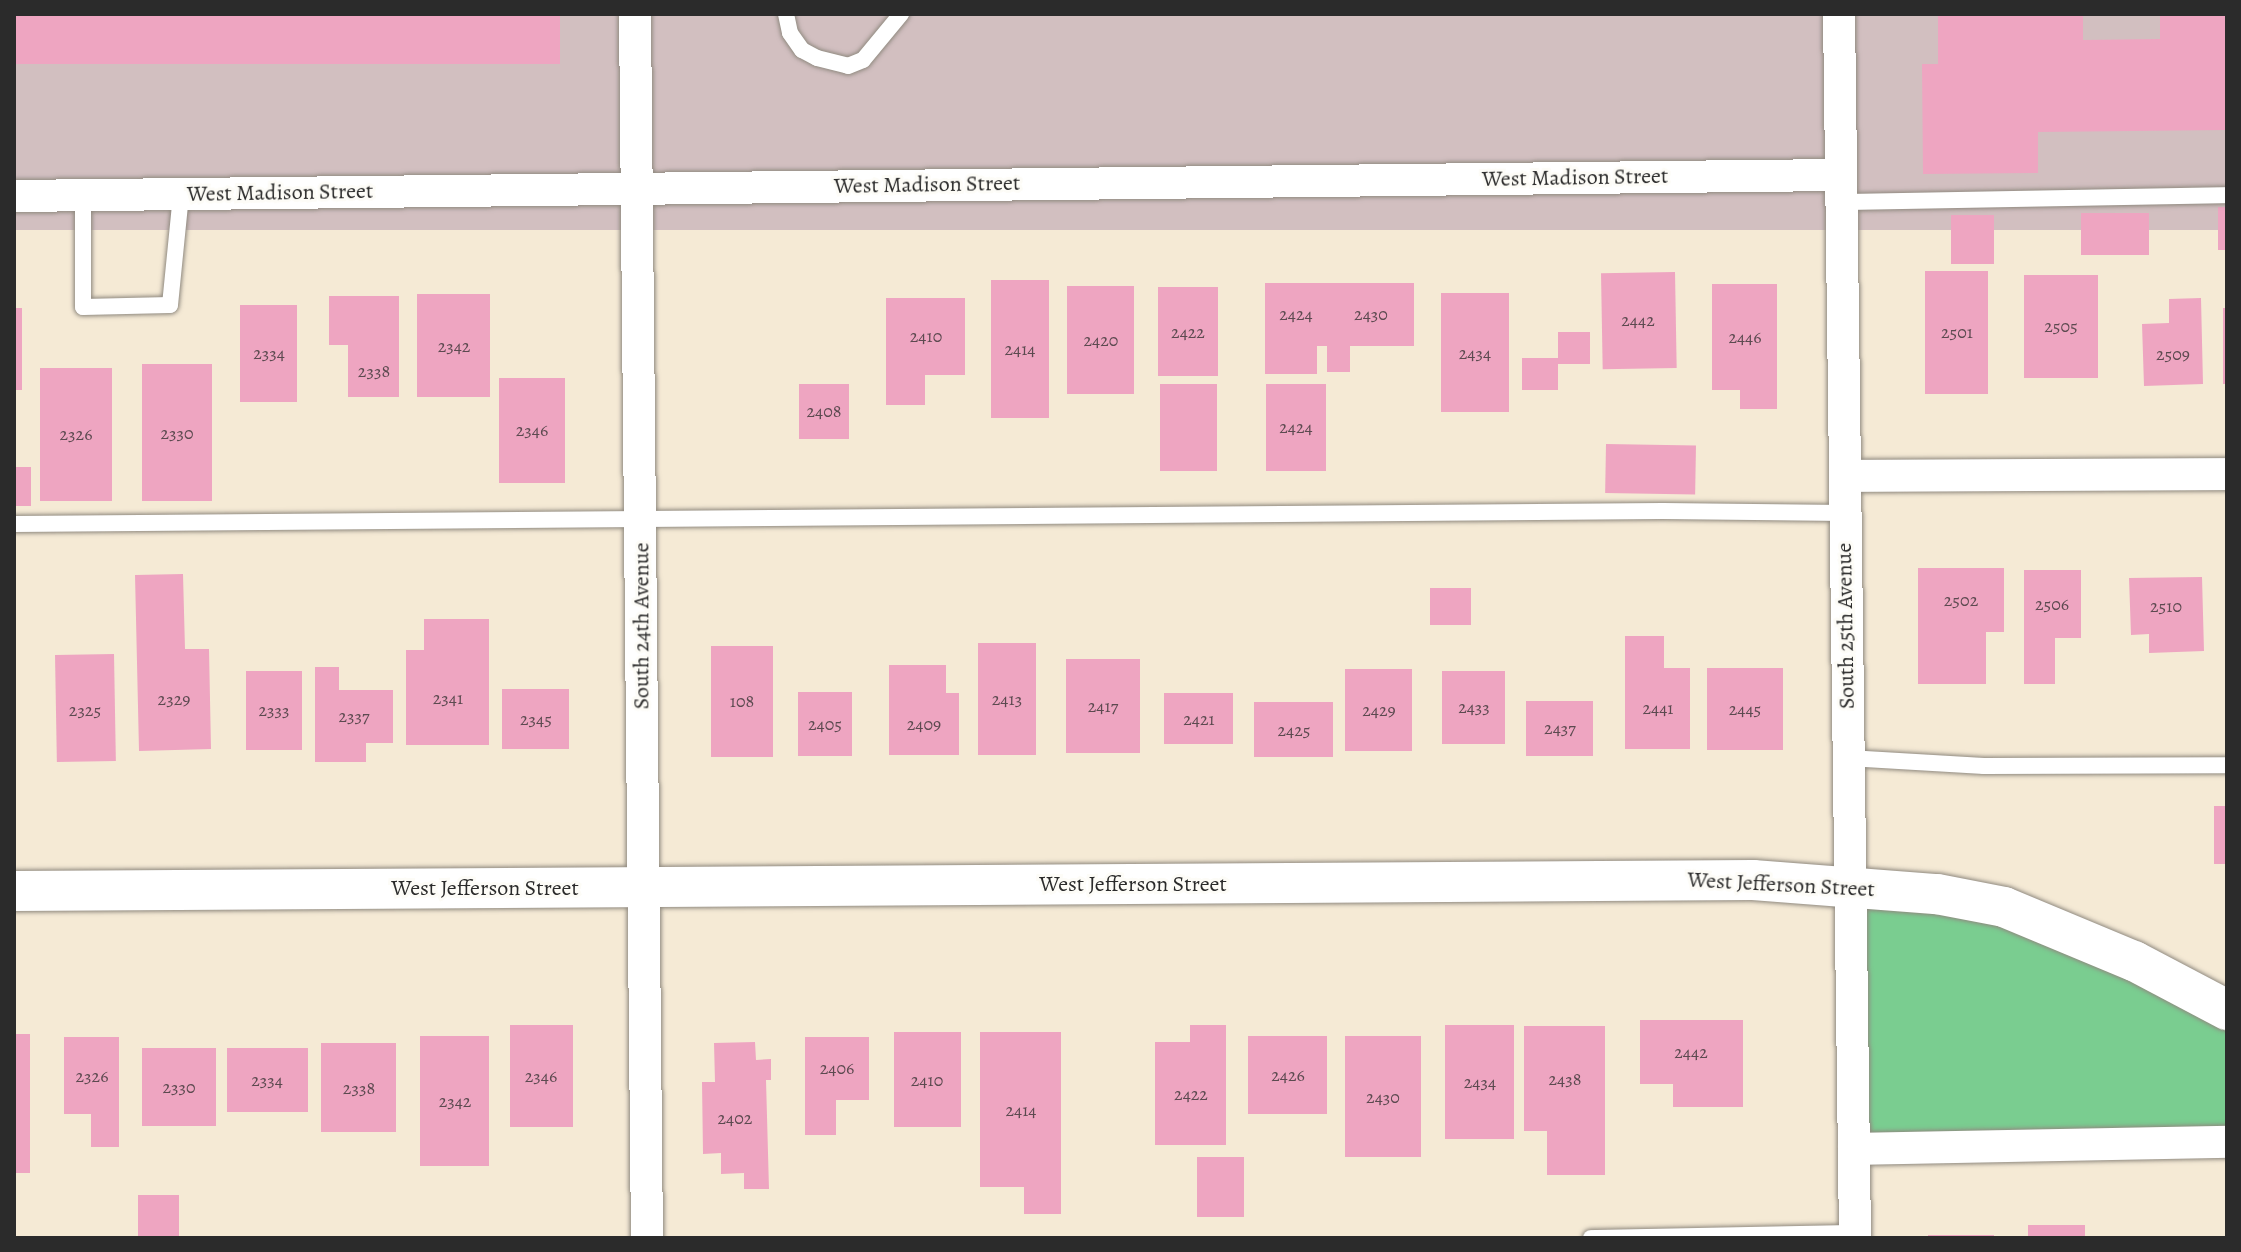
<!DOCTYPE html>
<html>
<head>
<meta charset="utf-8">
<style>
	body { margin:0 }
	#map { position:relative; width:2241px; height:1252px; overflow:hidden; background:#f5ead5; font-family:Alegreya,serif }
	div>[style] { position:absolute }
	.industrial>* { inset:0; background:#d2bfc0; transform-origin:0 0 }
	.green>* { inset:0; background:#7acd90 }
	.building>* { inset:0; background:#eea5c1; transform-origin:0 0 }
	.roads { filter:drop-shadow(0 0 2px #908a80) drop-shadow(0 0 2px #908a80) }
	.service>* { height:16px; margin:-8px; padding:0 8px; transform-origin:8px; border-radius:8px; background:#fff }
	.minor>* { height:32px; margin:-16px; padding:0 16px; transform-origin:16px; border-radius:16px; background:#fff }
	.tertiary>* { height:40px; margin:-20px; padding:0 20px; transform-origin:20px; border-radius:20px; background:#fff }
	span { translate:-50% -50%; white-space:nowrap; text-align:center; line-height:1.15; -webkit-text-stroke:6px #fdfcf7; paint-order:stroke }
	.number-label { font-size:18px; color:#5c4a50 }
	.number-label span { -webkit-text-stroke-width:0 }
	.street-label { font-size:22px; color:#2b2b2b }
	.frame { position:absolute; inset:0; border:16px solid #2b2b2b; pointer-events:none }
</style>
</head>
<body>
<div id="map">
	<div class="industrial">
		<i style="left:14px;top:14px;width:2213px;height:216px"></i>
	</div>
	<div class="green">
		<i style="clip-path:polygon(1849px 887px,1937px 894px,2227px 1010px,2227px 1142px,1854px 1149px)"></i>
	</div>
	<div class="building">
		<i style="left:14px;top:14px;width:546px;height:50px"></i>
		<i style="clip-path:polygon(1938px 14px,2083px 14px,2083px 40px,2160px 39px,2160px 14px,2227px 14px,2227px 130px,2038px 132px,2038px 173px,1923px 174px,1922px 64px,1938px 64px)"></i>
		<i style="left:2218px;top:207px;width:9px;height:43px"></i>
		<i style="left:2081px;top:213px;width:68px;height:42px"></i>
		<i style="left:1951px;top:215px;width:43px;height:49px"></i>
		<i style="left:1925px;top:271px;width:63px;height:123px"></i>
		<i style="left:1675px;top:272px;width:96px;height:74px;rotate:89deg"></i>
		<i style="left:2024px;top:275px;width:74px;height:103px"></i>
		<i style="left:991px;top:280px;width:58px;height:138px"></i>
		<i style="clip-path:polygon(1265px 283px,1414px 283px,1414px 346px,1350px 346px,1350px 372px,1327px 372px,1327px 346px,1317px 346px,1317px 374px,1265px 374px)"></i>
		<i style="clip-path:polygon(1712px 284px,1777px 284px,1777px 409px,1740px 409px,1740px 390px,1712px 390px)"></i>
		<i style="left:1067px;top:286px;width:67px;height:108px"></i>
		<i style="left:1158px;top:287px;width:60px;height:89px"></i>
		<i style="left:1441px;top:293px;width:68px;height:119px"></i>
		<i style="left:417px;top:294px;width:73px;height:103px"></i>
		<i style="clip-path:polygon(329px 296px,399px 296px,399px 397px,348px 397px,348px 345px,329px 345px)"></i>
		<i style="clip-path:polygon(886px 298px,965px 298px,965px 375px,925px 375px,925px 405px,886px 405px)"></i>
		<i style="clip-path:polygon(2201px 298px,2203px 384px,2144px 386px,2142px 324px,2169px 323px,2169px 299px)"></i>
		<i style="left:240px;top:305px;width:57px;height:97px"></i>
		<i style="left:14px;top:308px;width:8px;height:82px"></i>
		<i style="left:2223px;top:308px;width:4px;height:76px"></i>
		<i style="clip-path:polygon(1558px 332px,1590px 332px,1590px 364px,1558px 364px,1558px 390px,1522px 390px,1522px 358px,1558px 358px)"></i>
		<i style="left:142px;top:364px;width:70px;height:137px"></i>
		<i style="left:40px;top:368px;width:72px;height:133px"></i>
		<i style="left:499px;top:378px;width:66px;height:105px"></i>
		<i style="left:799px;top:384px;width:50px;height:55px"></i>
		<i style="left:1160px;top:384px;width:57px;height:87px"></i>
		<i style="left:1266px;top:384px;width:60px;height:87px"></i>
		<i style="left:1606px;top:444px;width:90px;height:49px;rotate:1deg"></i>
		<i style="left:14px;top:467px;width:17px;height:39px"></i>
		<i style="clip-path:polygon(1918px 568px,2004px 568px,2004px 632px,1986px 632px,1986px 684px,1918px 684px)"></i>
		<i style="clip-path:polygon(2024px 570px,2081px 570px,2081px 638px,2055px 638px,2055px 684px,2024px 684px)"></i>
		<i style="clip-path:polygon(183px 574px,185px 649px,209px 649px,211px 749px,139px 751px,135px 575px)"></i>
		<i style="clip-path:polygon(2202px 577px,2204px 651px,2149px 653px,2149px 634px,2131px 635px,2129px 578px)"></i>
		<i style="left:1430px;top:588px;width:41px;height:37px"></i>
		<i style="clip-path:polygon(424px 619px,489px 619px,489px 745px,406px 745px,406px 650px,424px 650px)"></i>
		<i style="clip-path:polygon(1625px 636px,1664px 636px,1664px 668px,1690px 668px,1690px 749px,1625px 749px)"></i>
		<i style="left:978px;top:643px;width:58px;height:112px"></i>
		<i style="left:711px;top:646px;width:62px;height:111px"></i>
		<i style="left:114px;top:654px;width:107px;height:59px;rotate:89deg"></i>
		<i style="left:1066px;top:659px;width:74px;height:94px"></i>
		<i style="clip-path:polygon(889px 665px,946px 665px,946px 693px,959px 693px,959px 755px,889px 755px)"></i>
		<i style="clip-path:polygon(315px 667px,339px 667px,339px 690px,393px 690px,393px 743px,366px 743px,366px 762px,315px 762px)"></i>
		<i style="left:1707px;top:668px;width:76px;height:82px"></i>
		<i style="left:1345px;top:669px;width:67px;height:82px"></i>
		<i style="left:246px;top:671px;width:56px;height:79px"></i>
		<i style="left:1442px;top:671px;width:63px;height:73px"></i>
		<i style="left:502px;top:689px;width:67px;height:60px"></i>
		<i style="left:798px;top:692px;width:54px;height:64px"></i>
		<i style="left:1164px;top:693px;width:69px;height:51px"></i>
		<i style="left:1526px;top:701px;width:67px;height:55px"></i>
		<i style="left:1254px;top:702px;width:79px;height:55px"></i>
		<i style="left:2214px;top:806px;width:13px;height:58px"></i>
		<i style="clip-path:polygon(1640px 1020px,1743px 1020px,1743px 1107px,1673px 1107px,1673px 1084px,1640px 1084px)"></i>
		<i style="left:510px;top:1025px;width:63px;height:102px"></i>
		<i style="clip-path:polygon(1190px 1025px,1226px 1025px,1226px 1145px,1155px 1145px,1155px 1042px,1190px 1042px)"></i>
		<i style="left:1445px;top:1025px;width:69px;height:114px"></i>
		<i style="clip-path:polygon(1524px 1026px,1605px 1026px,1605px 1175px,1547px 1175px,1547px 1131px,1524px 1131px)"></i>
		<i style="left:894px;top:1032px;width:67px;height:95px"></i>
		<i style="clip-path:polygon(980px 1032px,1061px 1032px,1061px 1214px,1024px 1214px,1024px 1187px,980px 1187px)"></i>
		<i style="left:14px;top:1034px;width:16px;height:139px"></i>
		<i style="left:420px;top:1036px;width:69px;height:130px"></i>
		<i style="left:1248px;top:1036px;width:79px;height:78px"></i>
		<i style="left:1345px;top:1036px;width:76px;height:121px"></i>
		<i style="clip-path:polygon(64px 1037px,119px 1037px,119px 1147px,91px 1147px,91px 1114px,64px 1114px)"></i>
		<i style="clip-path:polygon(805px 1037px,869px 1037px,869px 1100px,836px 1100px,836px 1135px,805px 1135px)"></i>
		<i style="clip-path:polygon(755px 1042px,756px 1060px,771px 1059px,771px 1080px,766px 1080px,769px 1189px,744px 1189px,744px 1173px,721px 1174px,721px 1153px,703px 1154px,702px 1082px,715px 1082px,714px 1043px)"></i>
		<i style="left:321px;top:1043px;width:75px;height:89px"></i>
		<i style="left:142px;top:1048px;width:74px;height:78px"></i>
		<i style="left:227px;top:1048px;width:81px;height:64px"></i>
		<i style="left:1197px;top:1157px;width:47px;height:60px"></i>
		<i style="left:138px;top:1195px;width:41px;height:42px"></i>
		<i style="left:2028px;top:1225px;width:57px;height:13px"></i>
		<i style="left:1928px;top:1235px;width:66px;height:3px"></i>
	</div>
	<div class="roads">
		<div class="service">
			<i style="left:786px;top:14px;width:19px;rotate:78deg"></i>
			<i style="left:790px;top:33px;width:21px;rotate:55deg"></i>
			<i style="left:802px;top:50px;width:17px;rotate:28deg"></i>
			<i style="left:817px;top:58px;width:32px;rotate:14deg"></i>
			<i style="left:848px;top:66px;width:16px;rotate:-22deg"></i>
			<i style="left:863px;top:60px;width:60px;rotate:-50.4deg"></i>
			<i style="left:83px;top:195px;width:112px;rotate:90deg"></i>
			<i style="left:83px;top:307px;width:87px;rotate:-1.3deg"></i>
			<i style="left:170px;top:305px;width:112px;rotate:-84.3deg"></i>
			<i style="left:1841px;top:202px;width:386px;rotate:-1deg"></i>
			<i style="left:14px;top:524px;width:1649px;rotate:-0.45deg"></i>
			<i style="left:1663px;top:511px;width:182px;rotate:0.6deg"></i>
			<i style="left:1848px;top:758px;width:136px;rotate:3.4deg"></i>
			<i style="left:1984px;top:766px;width:243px;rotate:-0.2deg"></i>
			<i style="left:1591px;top:1238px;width:264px;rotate:-1.1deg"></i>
		</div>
		<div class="minor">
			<i style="left:635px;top:14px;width:1224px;rotate:89.44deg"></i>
			<i style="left:1839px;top:14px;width:1224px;rotate:89.25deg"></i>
			<i style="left:14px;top:196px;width:1827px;rotate:-0.66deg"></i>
			<i style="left:1845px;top:476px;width:382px;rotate:-0.3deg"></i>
			<i style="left:1854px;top:1149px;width:373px;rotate:-1.1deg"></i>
		</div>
		<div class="tertiary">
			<i style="left:14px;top:891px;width:1739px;rotate:-0.36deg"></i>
			<i style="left:1753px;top:880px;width:185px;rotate:4.4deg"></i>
			<i style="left:1937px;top:894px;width:68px;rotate:11deg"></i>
			<i style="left:2004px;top:907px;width:141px;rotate:22.6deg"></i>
			<i style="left:2134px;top:961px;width:105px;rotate:27.8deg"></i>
		</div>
	</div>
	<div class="number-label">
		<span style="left:1296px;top:314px">2424</span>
		<span style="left:1371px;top:314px">2430</span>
		<span style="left:1638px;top:320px">2442</span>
		<span style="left:2061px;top:326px">2505</span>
		<span style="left:1188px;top:332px">2422</span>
		<span style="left:1957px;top:332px">2501</span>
		<span style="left:926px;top:336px">2410</span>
		<span style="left:1745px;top:337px">2446</span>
		<span style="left:1101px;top:340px">2420</span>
		<span style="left:454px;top:346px">2342</span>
		<span style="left:1020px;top:349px">2414</span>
		<span style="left:269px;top:353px">2334</span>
		<span style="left:1475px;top:353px">2434</span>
		<span style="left:2173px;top:354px">2509</span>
		<span style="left:374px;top:371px">2338</span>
		<span style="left:824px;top:411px">2408</span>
		<span style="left:1296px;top:427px">2424</span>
		<span style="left:532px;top:430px">2346</span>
		<span style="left:177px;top:433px">2330</span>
		<span style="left:76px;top:434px">2326</span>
		<span style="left:1961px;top:600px">2502</span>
		<span style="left:2052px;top:604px">2506</span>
		<span style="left:2166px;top:606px">2510</span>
		<span style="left:448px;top:698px">2341</span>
		<span style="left:174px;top:699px">2329</span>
		<span style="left:1007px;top:699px">2413</span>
		<span style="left:742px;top:701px">108</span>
		<span style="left:1103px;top:706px">2417</span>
		<span style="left:1474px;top:707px">2433</span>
		<span style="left:1658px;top:708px">2441</span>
		<span style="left:1745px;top:709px">2445</span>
		<span style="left:85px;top:710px">2325</span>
		<span style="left:274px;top:710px">2333</span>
		<span style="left:1379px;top:710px">2429</span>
		<span style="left:354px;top:716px">2337</span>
		<span style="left:536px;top:719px">2345</span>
		<span style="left:1199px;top:719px">2421</span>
		<span style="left:825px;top:724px">2405</span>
		<span style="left:924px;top:724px">2409</span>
		<span style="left:1560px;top:728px">2437</span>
		<span style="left:1294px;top:730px">2425</span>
		<span style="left:1691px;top:1052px">2442</span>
		<span style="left:837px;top:1068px">2406</span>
		<span style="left:1288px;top:1075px">2426</span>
		<span style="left:92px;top:1076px">2326</span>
		<span style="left:541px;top:1076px">2346</span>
		<span style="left:1565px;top:1079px">2438</span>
		<span style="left:267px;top:1080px">2334</span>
		<span style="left:927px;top:1080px">2410</span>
		<span style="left:1480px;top:1082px">2434</span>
		<span style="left:179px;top:1087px">2330</span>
		<span style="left:359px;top:1088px">2338</span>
		<span style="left:1191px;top:1094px">2422</span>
		<span style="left:1383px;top:1097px">2430</span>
		<span style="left:455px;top:1101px">2342</span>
		<span style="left:1021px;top:1110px">2414</span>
		<span style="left:735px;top:1118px">2402</span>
	</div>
	<div class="street-label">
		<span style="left:1575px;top:178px;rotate:-1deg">West Madison Street</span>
		<span style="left:927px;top:185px;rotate:-1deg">West Madison Street</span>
		<span style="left:280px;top:193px;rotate:-1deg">West Madison Street</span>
		<span style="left:642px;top:626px;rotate:-90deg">South 24th Avenue</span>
		<span style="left:1846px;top:626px;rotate:-91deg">South 25th Avenue</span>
		<span style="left:1133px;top:885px">West Jefferson Street</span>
		<span style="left:1781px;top:885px;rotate:3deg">West Jefferson Street</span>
		<span style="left:485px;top:889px">West Jefferson Street</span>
	</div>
	<div class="frame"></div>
</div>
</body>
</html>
